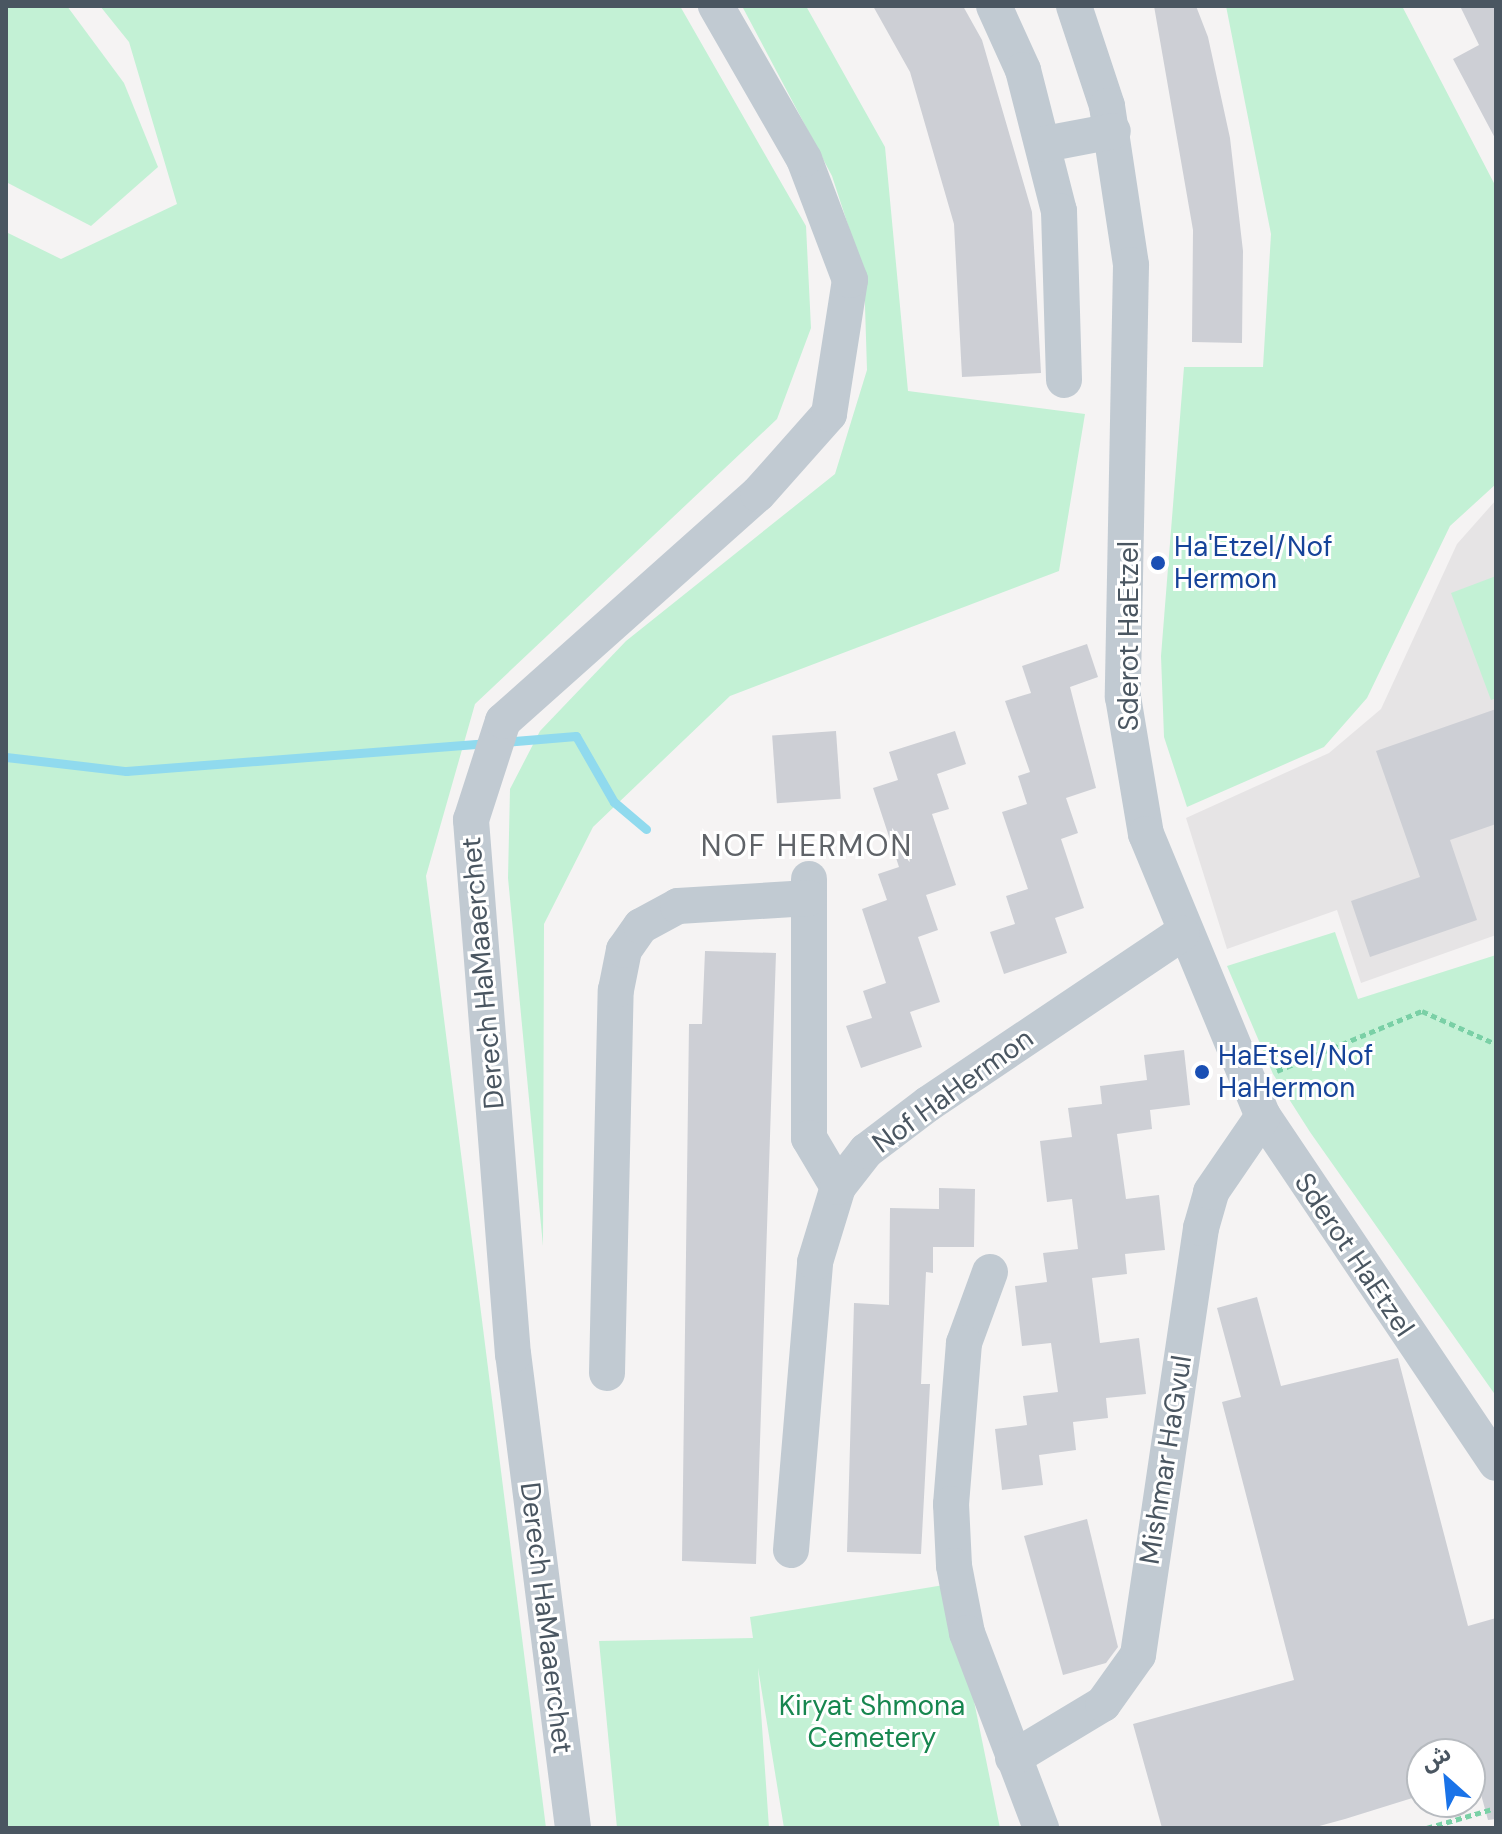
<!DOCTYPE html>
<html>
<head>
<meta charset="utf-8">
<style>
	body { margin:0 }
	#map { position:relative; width:1502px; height:1834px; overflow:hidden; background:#f5f3f3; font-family:"DM Sans","Noto Sans Arabic",sans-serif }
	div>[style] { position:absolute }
	.education>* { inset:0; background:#e6e4e5 }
	.green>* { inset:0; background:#c3f1d5 }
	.stream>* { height:9px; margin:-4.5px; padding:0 4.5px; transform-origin:4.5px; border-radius:4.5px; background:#90daee }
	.building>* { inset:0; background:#cdcfd5; transform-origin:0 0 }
	.path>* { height:5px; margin-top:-2.5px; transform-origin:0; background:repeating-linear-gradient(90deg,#7ad0a6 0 6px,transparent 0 10px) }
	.minor>* { height:36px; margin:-18px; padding:0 18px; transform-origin:18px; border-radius:18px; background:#c1cad2 }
	.dots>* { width:22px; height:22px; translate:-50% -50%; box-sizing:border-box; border:4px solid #fff; border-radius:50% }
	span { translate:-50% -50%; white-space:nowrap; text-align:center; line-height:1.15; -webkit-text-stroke:6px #fff; paint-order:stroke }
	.transit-label { font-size:28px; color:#164399 }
	.left { translate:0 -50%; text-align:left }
	.street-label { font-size:28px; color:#4a5661 }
	.park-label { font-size:28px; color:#17864f }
	.neighbourhood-label { font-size:30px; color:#5f6368; letter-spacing:2px }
	.frame { position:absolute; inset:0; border:8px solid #4a5661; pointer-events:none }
	.north { position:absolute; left:1406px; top:1738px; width:80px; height:80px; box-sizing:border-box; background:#fff; border:2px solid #b7bbc0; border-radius:50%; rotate:333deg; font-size:22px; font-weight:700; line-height:32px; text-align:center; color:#4a5661 }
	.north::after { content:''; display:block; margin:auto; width:28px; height:36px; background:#1a73e8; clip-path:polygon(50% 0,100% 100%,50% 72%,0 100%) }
</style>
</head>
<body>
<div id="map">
	<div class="education">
		<i style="clip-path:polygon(1496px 500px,1496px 935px,1361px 983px,1337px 910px,1227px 949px,1186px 818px,1329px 753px,1381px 709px,1457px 544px)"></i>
	</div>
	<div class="green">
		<i style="clip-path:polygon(6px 6px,67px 6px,124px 83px,158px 167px,91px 226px,6px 182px)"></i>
		<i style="clip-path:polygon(100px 6px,680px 6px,806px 226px,811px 328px,777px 419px,475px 704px,426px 876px,546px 1828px,6px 1828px,6px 232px,61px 259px,177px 204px,129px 42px)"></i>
		<i style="clip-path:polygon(742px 6px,806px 6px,885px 147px,908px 391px,1085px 414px,1059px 571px,730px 696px,593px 827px,544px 924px,543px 1246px,508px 878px,510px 789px,540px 731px,626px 641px,835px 474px,867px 370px,864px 274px,832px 176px)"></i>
		<i style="clip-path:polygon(1226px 6px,1402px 6px,1496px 187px,1496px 484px,1450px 526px,1367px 698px,1324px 747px,1187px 807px,1164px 737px,1161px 656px,1184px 367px,1263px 367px,1271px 234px)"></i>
		<i style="clip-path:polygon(1496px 576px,1496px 698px,1491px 700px,1451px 593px)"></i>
		<i style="clip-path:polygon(1335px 932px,1358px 999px,1496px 955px,1496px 1396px,1310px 1132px,1273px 1074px,1227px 966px)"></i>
		<i style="clip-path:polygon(950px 1584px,1000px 1828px,784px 1828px,758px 1668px,769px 1828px,617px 1828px,599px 1641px,753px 1638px,750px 1617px)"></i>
	</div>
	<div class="stream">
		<i style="left:503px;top:742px;width:73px;rotate:-4.7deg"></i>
		<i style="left:576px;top:736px;width:76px;rotate:60.1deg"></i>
		<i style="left:614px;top:802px;width:42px;rotate:40.2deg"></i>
		<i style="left:6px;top:757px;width:121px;rotate:6.7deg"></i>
		<i style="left:126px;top:771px;width:364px;rotate:-4.4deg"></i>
	</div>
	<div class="building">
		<i style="clip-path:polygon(873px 6px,963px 6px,982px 40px,1032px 212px,1041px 373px,962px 377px,954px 224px,910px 72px)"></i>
		<i style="clip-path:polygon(1154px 6px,1196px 6px,1208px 37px,1230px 138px,1243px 251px,1242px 343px,1192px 342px,1193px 230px)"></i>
		<i style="clip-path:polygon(1460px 6px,1496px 6px,1496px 140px,1453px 59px,1479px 45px)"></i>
		<i style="clip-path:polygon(1087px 644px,1098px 677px,1070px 687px,1096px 788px,1066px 798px,1078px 833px,1061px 839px,1084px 908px,1055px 918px,1067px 953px,1004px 974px,990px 932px,1015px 924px,1006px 896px,1028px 889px,1002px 812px,1027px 804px,1018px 776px,1030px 772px,1005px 701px,1031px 693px,1022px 666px)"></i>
		<i style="clip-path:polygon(1496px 709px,1496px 824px,1450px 840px,1477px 920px,1370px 957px,1351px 901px,1420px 877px,1376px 751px)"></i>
		<i style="left:836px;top:731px;width:68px;height:64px;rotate:86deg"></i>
		<i style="clip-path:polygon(955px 731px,966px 764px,937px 774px,949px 809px,932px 814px,956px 885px,926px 895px,938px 930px,918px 937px,940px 1002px,910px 1012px,922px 1047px,861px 1068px,846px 1026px,872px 1018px,863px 991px,886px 983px,862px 909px,887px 900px,878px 874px,899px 867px,873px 788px,898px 780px,889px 752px)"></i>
		<i style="clip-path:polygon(705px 951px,776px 953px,756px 1564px,682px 1561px,689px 1024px,702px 1024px)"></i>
		<i style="clip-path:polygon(1184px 1050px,1190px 1105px,1150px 1110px,1152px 1129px,1117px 1134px,1126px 1199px,1159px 1195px,1165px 1250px,1125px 1254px,1127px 1274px,1092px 1278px,1100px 1343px,1139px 1338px,1146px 1394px,1106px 1398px,1108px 1418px,1073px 1422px,1076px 1450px,1039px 1455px,1043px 1485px,1002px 1490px,995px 1429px,1027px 1425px,1023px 1396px,1058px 1392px,1051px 1343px,1022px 1346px,1015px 1286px,1047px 1282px,1043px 1253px,1078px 1249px,1072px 1199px,1047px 1202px,1040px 1141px,1072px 1137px,1068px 1108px,1102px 1104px,1100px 1086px,1147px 1080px,1144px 1055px)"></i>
		<i style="clip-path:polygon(939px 1188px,975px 1189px,974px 1247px,933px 1247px,933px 1273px,926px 1272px,921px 1384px,930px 1384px,921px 1554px,847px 1552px,854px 1303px,889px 1305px,890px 1208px,939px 1209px)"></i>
		<i style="clip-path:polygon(1257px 1297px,1281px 1386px,1398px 1358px,1468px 1626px,1496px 1618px,1496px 1819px,1488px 1820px,1470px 1754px,1422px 1754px,1422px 1795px,1345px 1819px,1312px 1828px,1162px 1828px,1133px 1724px,1294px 1680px,1222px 1402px,1241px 1397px,1217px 1308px)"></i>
		<i style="clip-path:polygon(1087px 1519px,1118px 1647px,1106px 1663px,1063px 1675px,1024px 1536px)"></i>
	</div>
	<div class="path">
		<i style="left:1277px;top:1071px;width:157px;rotate:-22.5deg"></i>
		<i style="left:1422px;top:1011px;width:81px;rotate:24deg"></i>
		<i style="left:1427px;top:1828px;width:72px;rotate:-16.2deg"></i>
	</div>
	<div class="minor">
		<i style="left:994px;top:6px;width:70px;rotate:65.6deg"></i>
		<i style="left:1023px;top:70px;width:146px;rotate:75.7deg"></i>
		<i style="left:1059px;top:211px;width:169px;rotate:88.3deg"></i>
		<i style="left:1074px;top:6px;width:105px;rotate:71.7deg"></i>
		<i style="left:1107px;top:106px;width:161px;rotate:81.4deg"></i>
		<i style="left:1131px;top:265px;width:432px;rotate:91.1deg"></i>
		<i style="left:1123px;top:697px;width:139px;rotate:80.5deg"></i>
		<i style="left:1146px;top:834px;width:305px;rotate:67.5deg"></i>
		<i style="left:1263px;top:1116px;width:418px;rotate:56.1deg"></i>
		<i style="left:1045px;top:144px;width:69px;rotate:-10.8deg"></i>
		<i style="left:809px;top:879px;width:259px;rotate:90deg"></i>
		<i style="left:809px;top:1138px;width:57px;rotate:59.4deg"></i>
		<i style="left:990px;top:1272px;width:76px;rotate:110.1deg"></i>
		<i style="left:964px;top:1343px;width:162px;rotate:94.6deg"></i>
		<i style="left:951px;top:1504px;width:62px;rotate:87.2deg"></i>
		<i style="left:954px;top:1566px;width:68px;rotate:79deg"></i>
		<i style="left:967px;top:1633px;width:209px;rotate:69.2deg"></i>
		<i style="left:607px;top:1373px;width:383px;rotate:-88.7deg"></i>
		<i style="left:616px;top:990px;width:41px;rotate:-78.7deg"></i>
		<i style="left:624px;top:950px;width:29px;rotate:-55deg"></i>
		<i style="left:641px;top:926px;width:42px;rotate:-28.4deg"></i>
		<i style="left:678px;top:906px;width:131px;rotate:-3.5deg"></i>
		<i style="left:791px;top:1550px;width:289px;rotate:-85.2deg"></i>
		<i style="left:815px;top:1262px;width:78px;rotate:-73deg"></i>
		<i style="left:838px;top:1187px;width:46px;rotate:-52.1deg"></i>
		<i style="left:866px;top:1151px;width:78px;rotate:-37.2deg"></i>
		<i style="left:928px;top:1104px;width:306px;rotate:-33.9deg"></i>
		<i style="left:1013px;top:1758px;width:105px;rotate:-31deg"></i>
		<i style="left:1103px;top:1704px;width:60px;rotate:-54.5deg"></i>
		<i style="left:1138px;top:1655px;width:432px;rotate:-81.6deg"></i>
		<i style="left:1201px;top:1228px;width:37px;rotate:-74deg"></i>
		<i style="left:1211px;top:1192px;width:92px;rotate:-55.6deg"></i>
		<i style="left:573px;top:1828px;width:477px;rotate:-97.2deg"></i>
		<i style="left:513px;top:1355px;width:537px;rotate:-94.49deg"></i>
		<i style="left:471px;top:820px;width:104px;rotate:-72.1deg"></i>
		<i style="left:503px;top:721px;width:341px;rotate:-41.7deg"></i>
		<i style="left:758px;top:494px;width:107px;rotate:-48.4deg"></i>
		<i style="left:829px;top:414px;width:136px;rotate:-81.1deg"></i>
		<i style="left:850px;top:280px;width:129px;rotate:-110.8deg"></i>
		<i style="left:804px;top:159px;width:177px;rotate:-119.9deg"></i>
	</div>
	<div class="dots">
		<i style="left:1158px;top:563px;background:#1a4fb4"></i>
		<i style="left:1202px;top:1072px;background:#1a4fb4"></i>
	</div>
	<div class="transit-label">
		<span class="left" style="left:1174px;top:563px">Ha'Etzel/Nof<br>Hermon</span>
		<span class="left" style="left:1218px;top:1072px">HaEtsel/Nof<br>HaHermon</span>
	</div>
	<div class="street-label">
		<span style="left:1129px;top:636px;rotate:-90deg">Sderot HaEtzel</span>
		<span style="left:483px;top:973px;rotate:-95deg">Derech HaMaaerchet</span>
		<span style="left:953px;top:1091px;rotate:-36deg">Nof HaHermon</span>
		<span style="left:1354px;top:1255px;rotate:56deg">Sderot HaEtzel</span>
		<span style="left:1166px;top:1460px;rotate:-81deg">Mishmar HaGvul</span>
		<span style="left:546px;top:1618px;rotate:83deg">Derech HaMaaerchet</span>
	</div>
	<div class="park-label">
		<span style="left:872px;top:1722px">Kiryat Shmona<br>Cemetery</span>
	</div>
	<div class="neighbourhood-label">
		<span style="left:807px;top:846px">NOF HERMON</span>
	</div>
	<div class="frame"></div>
	<div class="north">ش</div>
</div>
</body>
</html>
